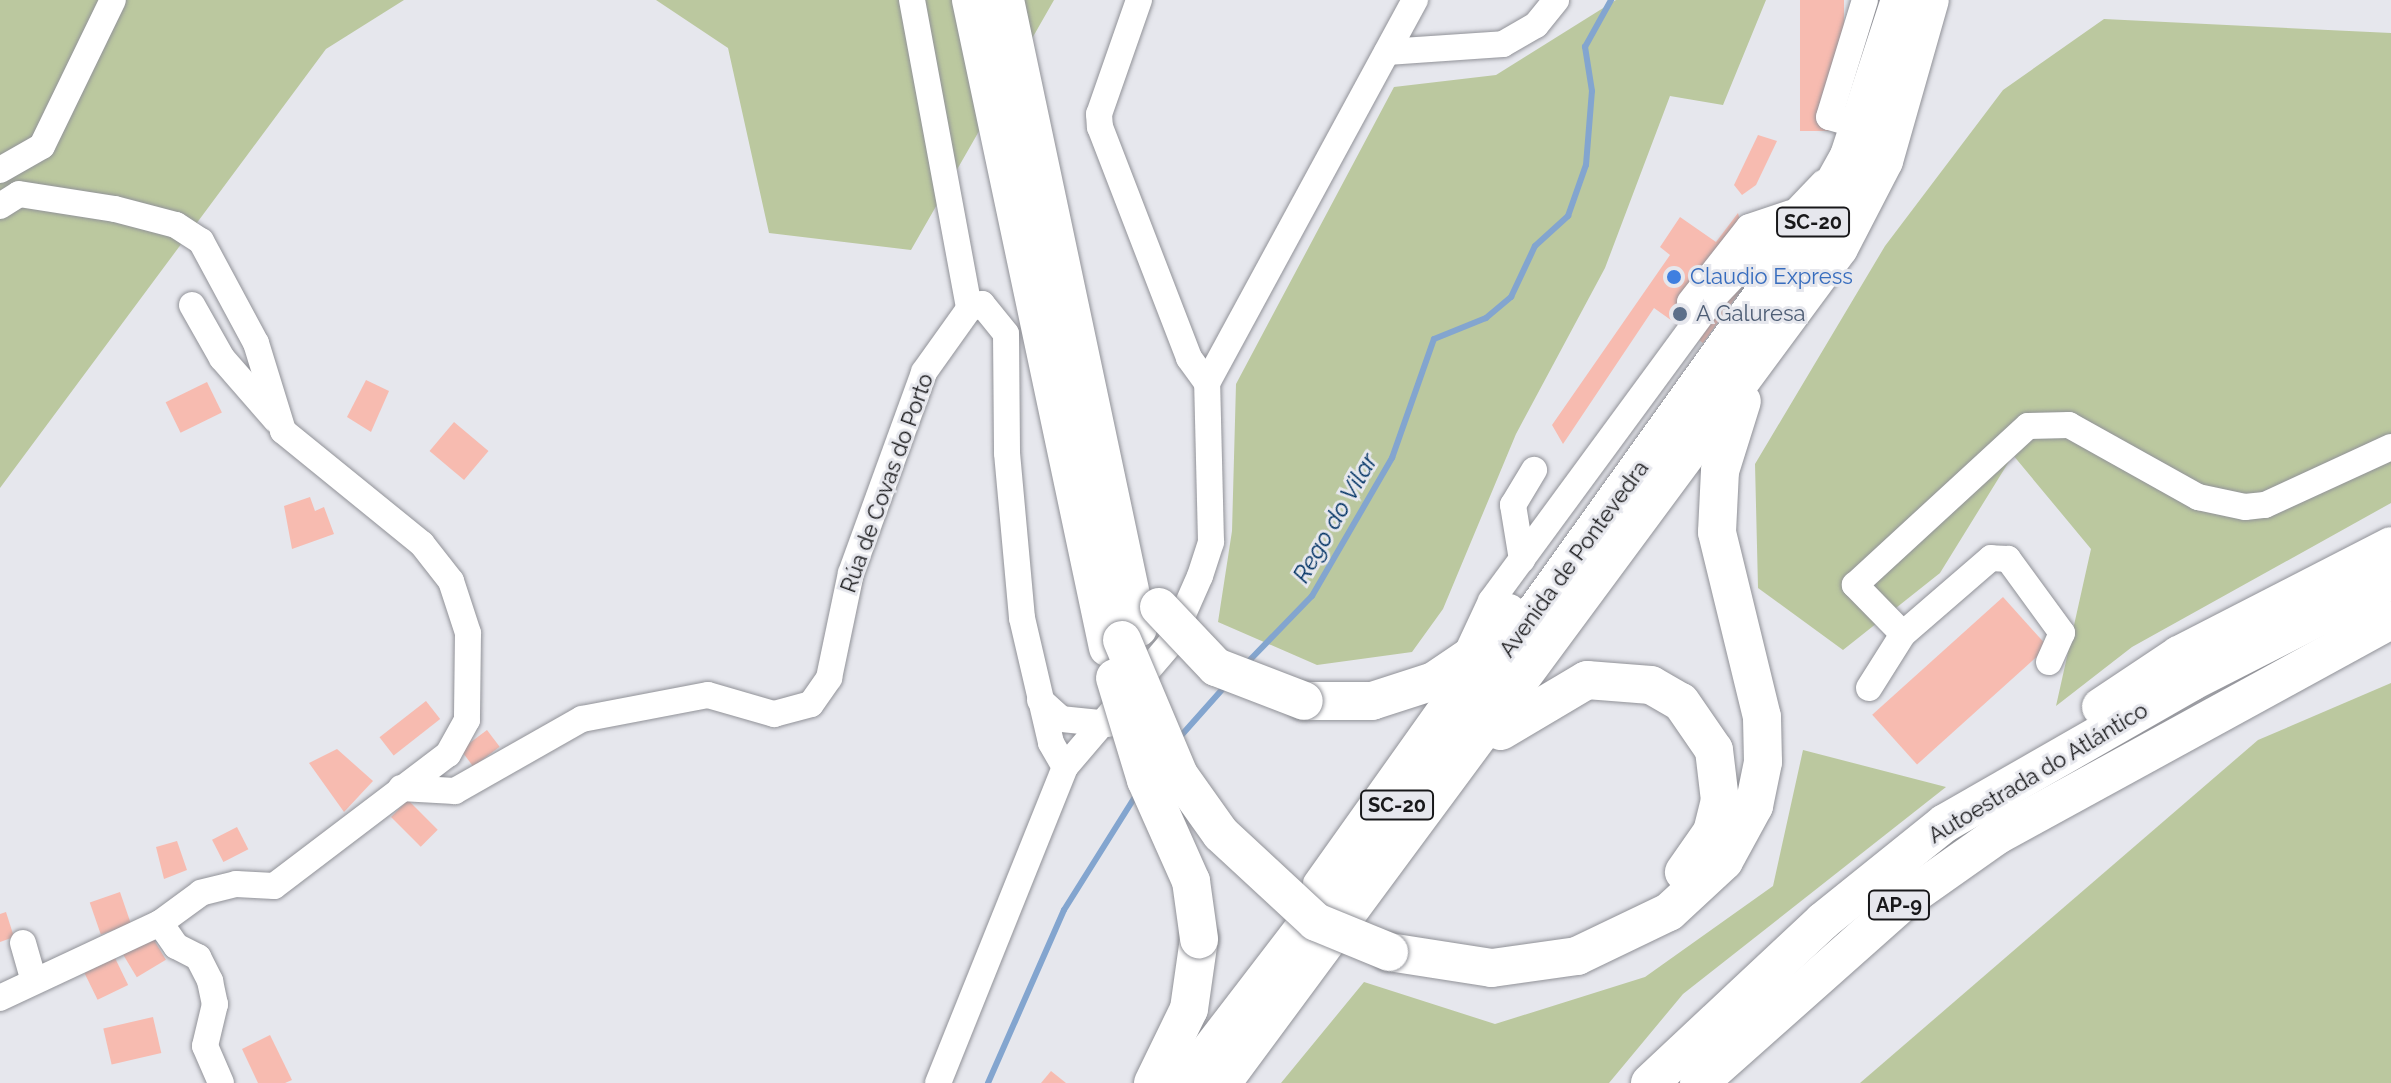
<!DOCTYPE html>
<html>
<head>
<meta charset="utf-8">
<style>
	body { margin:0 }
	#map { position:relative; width:2391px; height:1083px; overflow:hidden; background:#e6e7ed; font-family:Raleway,sans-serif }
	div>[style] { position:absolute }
	.green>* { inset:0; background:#bbc89f }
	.stream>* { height:6px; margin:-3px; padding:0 3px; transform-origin:3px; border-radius:3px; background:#83a5cf }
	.building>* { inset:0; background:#f7bbb0; transform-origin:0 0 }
	.roads { filter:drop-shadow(0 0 2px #919298) drop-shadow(0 0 2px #919298) }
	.minor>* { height:26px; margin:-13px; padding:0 13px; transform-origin:13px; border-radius:13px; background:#fff }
	.highway>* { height:38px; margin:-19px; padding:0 19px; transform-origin:19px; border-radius:19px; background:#fff }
	.bridges { filter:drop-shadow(0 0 2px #919298) drop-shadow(0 0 2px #919298) }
	.highway-bridge>* { height:38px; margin:-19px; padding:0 19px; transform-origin:19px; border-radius:19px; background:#fff }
	.dots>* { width:22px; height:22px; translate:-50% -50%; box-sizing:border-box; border:4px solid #e6e7ed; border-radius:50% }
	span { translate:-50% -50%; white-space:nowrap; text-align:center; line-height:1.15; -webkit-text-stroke:6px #e6e7ed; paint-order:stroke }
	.shield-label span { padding:2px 6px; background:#e6e7ed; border:2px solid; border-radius:6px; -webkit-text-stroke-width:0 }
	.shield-label { font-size:20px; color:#18181a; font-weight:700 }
	.shop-label { font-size:22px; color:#366cbe }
	.left { translate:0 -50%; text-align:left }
	.service-label { font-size:22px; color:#4e5e75 }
	.street-label { font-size:22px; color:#18181a }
	.water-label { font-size:24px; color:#003264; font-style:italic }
</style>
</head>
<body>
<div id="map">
	<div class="green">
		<i style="clip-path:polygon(0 0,404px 0,326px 49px,0 488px)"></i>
		<i style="clip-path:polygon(656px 0,1054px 0,911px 250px,769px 233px,728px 48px)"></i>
		<i style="clip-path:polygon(1616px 0,1766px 0,1723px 105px,1670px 96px,1605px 268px,1516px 434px,1443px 609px,1412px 652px,1317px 665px,1218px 622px,1232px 531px,1236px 384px,1394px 87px,1496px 75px)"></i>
		<i style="clip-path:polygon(2104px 19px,2391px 33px,2391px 503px,2132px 647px,2056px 706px,2091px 549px,2013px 455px,1940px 573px,1843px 650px,1758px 588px,1755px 464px,1885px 246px,2003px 90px)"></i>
		<i style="clip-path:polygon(2391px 683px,2391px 1083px,1860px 1083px,2258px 740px)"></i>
		<i style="clip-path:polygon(1803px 750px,1946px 787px,1683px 994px,1609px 1083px,1281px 1083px,1364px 982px,1495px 1024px,1645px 977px,1773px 886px)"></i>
	</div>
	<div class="stream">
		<i style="left:1246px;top:664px;width:95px;rotate:-45.9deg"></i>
		<i style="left:1312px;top:596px;width:160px;rotate:-59.9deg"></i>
		<i style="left:1392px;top:458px;width:126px;rotate:-70.6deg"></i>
		<i style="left:1434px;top:339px;width:56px;rotate:-22deg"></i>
		<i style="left:1486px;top:318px;width:33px;rotate:-40deg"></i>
		<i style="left:1511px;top:297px;width:56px;rotate:-64.8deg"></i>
		<i style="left:1535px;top:246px;width:45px;rotate:-42.3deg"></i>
		<i style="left:1568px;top:216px;width:54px;rotate:-70.6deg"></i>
		<i style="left:1586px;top:165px;width:74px;rotate:-85.4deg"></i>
		<i style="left:1592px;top:91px;width:45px;rotate:-99deg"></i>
		<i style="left:1585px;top:47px;width:54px;rotate:-61deg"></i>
		<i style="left:1179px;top:738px;width:72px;rotate:-48.4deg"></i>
		<i style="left:988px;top:1083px;width:189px;rotate:-66.3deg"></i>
		<i style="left:1064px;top:910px;width:139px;rotate:-57.9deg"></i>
	</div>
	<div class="building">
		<i style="left:1800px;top:0;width:44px;height:131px"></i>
		<i style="clip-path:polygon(1758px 135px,1777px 141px,1756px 185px,1742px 195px,1734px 185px)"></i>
		<i style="clip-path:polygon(1738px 213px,1754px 272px,1703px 343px,1654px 308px,1563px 444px,1552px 425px,1670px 255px,1660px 247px,1680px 217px,1716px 242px)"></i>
		<i style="clip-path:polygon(366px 380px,389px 391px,371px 432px,347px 417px)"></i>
		<i style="left:207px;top:382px;width:34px;height:46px;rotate:64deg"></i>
		<i style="left:454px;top:422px;width:45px;height:38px;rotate:40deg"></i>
		<i style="clip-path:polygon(310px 497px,315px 511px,324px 507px,334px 534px,292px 549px,284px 506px)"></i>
		<i style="left:2003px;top:597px;width:67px;height:176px;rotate:48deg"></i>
		<i style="left:426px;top:701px;width:23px;height:59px;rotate:52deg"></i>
		<i style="left:487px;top:730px;width:21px;height:33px;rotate:53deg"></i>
		<i style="clip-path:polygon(337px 749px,373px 781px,344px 812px,309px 763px)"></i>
		<i style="left:408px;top:800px;width:42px;height:24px;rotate:45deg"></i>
		<i style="left:237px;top:827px;width:25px;height:28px;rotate:63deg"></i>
		<i style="clip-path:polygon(177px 841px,187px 870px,164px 879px,156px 847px)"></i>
		<i style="left:120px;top:892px;width:34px;height:32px;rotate:71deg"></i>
		<i style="clip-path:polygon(6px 912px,14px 937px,0 942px,0 914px)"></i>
		<i style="left:151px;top:935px;width:29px;height:34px;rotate:59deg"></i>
		<i style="left:115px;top:958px;width:30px;height:34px;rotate:64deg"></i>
		<i style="left:153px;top:1017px;width:37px;height:51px;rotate:77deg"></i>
		<i style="clip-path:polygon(270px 1035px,292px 1080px,285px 1083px,258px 1083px,242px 1049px)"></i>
		<i style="clip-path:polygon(1051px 1071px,1066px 1083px,1041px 1083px)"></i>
	</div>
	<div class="roads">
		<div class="minor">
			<i style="left:912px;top:0;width:314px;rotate:79.5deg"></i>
			<i style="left:1139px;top:0;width:121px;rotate:109.3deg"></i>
			<i style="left:1099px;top:114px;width:13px;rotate:86deg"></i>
			<i style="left:1100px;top:127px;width:248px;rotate:68.9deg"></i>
			<i style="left:1189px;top:358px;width:31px;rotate:54deg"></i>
			<i style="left:1387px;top:52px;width:116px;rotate:-3.9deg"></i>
			<i style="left:1503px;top:44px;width:38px;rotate:-30deg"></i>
			<i style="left:1536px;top:25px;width:32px;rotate:-51deg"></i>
			<i style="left:1861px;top:126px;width:33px;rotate:-164deg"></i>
			<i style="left:1829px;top:117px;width:122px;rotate:-72.9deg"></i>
			<i style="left:0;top:170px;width:48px;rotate:-29.7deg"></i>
			<i style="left:42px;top:146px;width:162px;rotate:-64.1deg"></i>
			<i style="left:0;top:206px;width:22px;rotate:-32deg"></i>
			<i style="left:19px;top:194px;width:97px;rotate:8.9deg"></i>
			<i style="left:115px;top:209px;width:63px;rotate:14.7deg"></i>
			<i style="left:176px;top:225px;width:30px;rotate:33deg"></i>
			<i style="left:201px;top:241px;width:116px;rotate:61.7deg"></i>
			<i style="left:256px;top:343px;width:92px;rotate:72.9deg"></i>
			<i style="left:283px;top:431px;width:179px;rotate:39.1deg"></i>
			<i style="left:422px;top:544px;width:47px;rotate:51.9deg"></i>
			<i style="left:451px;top:581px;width:55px;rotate:71.9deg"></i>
			<i style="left:468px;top:633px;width:87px;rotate:90.7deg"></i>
			<i style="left:467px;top:720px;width:39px;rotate:119deg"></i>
			<i style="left:448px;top:754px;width:218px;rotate:142.8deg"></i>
			<i style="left:274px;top:886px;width:38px;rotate:-177deg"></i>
			<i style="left:236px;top:884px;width:36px;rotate:166deg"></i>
			<i style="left:201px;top:893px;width:51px;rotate:143.8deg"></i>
			<i style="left:160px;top:923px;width:177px;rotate:154.9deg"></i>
			<i style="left:1690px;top:302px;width:95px;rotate:-51.8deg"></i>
			<i style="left:1749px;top:227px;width:44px;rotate:-18.4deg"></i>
			<i style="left:192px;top:305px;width:61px;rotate:60.5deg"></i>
			<i style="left:222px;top:358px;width:82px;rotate:48.9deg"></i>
			<i style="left:969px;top:309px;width:14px;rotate:-21deg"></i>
			<i style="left:982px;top:304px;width:38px;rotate:51deg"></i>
			<i style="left:1006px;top:334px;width:119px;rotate:89.5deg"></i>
			<i style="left:1007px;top:453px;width:166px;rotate:84.8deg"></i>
			<i style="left:1022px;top:618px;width:128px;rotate:76.9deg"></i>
			<i style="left:1051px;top:743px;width:28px;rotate:60deg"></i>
			<i style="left:1522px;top:560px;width:56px;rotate:-99.3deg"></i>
			<i style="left:1513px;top:505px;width:41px;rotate:-59deg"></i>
			<i style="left:2049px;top:662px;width:32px;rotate:-66deg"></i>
			<i style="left:2062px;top:633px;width:92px;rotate:-126.1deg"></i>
			<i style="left:2008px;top:559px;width:17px;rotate:-177deg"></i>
			<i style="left:1991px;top:558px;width:116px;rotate:139.2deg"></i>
			<i style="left:1903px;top:634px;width:69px;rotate:-134.4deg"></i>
			<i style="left:1855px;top:585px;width:235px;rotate:-42.6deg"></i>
			<i style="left:2028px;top:426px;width:41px;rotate:-1.4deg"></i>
			<i style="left:2069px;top:425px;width:148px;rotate:29.2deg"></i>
			<i style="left:2198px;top:497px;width:48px;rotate:12deg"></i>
			<i style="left:2245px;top:507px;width:20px;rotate:-6deg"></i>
			<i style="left:2265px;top:505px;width:139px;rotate:-24.7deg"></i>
			<i style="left:1869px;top:688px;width:64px;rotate:-57.8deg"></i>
			<i style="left:1040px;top:700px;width:28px;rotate:42deg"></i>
			<i style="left:1061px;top:719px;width:48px;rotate:5.9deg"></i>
			<i style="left:401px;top:788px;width:54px;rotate:3.2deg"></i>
			<i style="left:455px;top:791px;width:146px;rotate:-29.6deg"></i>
			<i style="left:582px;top:719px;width:128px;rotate:-10.8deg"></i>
			<i style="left:708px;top:695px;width:69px;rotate:16.1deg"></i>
			<i style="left:774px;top:714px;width:38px;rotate:-15deg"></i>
			<i style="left:811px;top:704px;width:32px;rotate:-55deg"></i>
			<i style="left:829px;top:678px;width:107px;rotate:-78.2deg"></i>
			<i style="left:851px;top:573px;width:214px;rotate:-70deg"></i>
			<i style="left:924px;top:372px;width:77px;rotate:-54.5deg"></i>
			<i style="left:1316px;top:883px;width:219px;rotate:-54.6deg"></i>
			<i style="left:1443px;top:704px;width:114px;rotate:-65deg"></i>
			<i style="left:1491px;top:601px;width:377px;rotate:-53.7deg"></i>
			<i style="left:1714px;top:297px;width:158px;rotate:-46.3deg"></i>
			<i style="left:160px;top:923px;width:28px;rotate:55deg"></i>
			<i style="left:176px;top:946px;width:25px;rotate:27deg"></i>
			<i style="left:198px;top:957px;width:27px;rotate:63deg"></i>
			<i style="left:210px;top:981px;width:24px;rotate:78deg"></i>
			<i style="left:215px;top:1004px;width:43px;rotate:103.4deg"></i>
			<i style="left:205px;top:1046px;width:40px;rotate:66.6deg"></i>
			<i style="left:23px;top:943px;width:37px;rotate:74deg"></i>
			<i style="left:938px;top:1083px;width:341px;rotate:-68.1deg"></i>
			<i style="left:1065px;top:767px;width:162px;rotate:-49.5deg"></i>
			<i style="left:1170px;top:644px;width:74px;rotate:-66.2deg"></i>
			<i style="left:1200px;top:576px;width:36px;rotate:-72deg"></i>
			<i style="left:1211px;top:542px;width:159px;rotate:-91.4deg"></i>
			<i style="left:1207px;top:383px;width:436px;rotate:-61.5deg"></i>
		</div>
		<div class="highway">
			<i style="left:971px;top:0;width:662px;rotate:78.06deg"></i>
			<i style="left:1005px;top:0;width:642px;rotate:78.04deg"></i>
			<i style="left:1304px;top:701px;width:68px"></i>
			<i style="left:1372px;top:701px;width:65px;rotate:-17.9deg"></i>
			<i style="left:1434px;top:681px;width:45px;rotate:-34deg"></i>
			<i style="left:1471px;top:656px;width:57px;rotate:-49.3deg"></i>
			<i style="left:2101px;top:707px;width:94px;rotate:-33.7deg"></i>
			<i style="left:2179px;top:655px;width:238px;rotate:-27.2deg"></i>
			<i style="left:1501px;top:731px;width:100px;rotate:-30.7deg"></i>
			<i style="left:1587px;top:680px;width:64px;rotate:4.5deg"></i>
			<i style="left:1651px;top:685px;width:34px;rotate:30deg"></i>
			<i style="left:1681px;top:702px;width:58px;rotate:55.5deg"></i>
			<i style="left:1714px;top:750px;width:50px;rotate:83.2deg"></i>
			<i style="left:1720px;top:800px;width:33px;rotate:104deg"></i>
			<i style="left:1712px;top:832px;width:49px;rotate:125deg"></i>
			<i style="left:1389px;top:952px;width:104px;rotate:8.8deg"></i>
			<i style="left:1492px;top:968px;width:86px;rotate:-8deg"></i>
			<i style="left:1577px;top:956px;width:102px;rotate:-25.6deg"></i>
			<i style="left:1669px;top:912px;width:75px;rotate:-42.8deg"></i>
			<i style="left:1724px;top:861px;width:63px;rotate:-61.4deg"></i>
			<i style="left:1754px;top:806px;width:45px;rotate:-78.4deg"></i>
			<i style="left:1763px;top:762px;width:45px;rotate:-91.3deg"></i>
			<i style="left:1762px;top:717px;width:190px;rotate:-103.7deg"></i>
			<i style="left:1717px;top:532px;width:61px;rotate:-87.2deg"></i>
			<i style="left:1720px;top:471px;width:73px;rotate:-72.6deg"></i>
			<i style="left:1153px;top:1083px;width:82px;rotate:-64.1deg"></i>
			<i style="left:1189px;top:1009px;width:71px;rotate:-81.9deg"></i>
			<i style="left:1185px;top:1083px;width:314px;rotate:-52.5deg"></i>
			<i style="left:1376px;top:834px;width:735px;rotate:-54.36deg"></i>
			<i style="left:1804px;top:237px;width:93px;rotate:-60.9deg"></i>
			<i style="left:1849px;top:156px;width:164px;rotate:-71.9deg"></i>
			<i style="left:1222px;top:1083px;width:1038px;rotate:-53.54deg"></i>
			<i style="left:1839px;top:248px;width:98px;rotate:-62.7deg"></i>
			<i style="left:1884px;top:161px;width:167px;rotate:-74.1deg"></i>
			<i style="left:1650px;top:1083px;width:237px;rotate:-43.1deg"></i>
			<i style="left:1823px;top:921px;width:156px;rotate:-38.8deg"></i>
			<i style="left:1945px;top:823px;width:284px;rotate:-29.8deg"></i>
			<i style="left:2191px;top:682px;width:225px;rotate:-27deg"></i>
			<i style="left:1699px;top:1083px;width:274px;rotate:-41.6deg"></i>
			<i style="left:1904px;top:901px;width:113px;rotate:-35.2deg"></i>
			<i style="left:1996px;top:836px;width:450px;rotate:-28.7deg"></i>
		</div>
	</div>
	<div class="bridges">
		<div class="highway-bridge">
			<i style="left:1159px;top:607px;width:83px;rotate:46.5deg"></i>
			<i style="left:1216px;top:667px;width:94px;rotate:21.1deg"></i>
			<i style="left:1122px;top:640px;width:147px;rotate:67.1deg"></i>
			<i style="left:1179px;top:775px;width:72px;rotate:54.6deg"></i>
			<i style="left:1221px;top:834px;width:129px;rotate:42.8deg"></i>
			<i style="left:1316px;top:922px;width:79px;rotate:22.3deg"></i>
			<i style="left:1115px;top:678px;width:107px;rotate:73.1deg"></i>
			<i style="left:1146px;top:780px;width:111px;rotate:66deg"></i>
			<i style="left:1191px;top:881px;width:59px;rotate:82.1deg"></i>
		</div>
	</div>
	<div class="dots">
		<i style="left:1674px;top:277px;background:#3f7fe0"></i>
		<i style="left:1680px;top:314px;background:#5c6f8a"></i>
	</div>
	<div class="shield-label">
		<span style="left:1813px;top:222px">SC-20</span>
		<span style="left:1397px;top:805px">SC-20</span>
		<span style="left:1899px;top:905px">AP-9</span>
	</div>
	<div class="shop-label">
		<span class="left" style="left:1690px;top:277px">Claudio Express</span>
	</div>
	<div class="service-label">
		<span class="left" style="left:1696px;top:314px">A Galuresa</span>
	</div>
	<div class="street-label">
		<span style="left:887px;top:483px;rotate:-70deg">Rúa de Covas do Porto</span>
		<span style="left:1574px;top:559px;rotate:-54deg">Avenida de Pontevedra</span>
		<span style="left:2038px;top:773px;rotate:-31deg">Autoestrada do Atlántico</span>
	</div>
	<div class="water-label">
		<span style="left:1335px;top:518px;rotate:-60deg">Rego do Vilar</span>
	</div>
</div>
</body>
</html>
